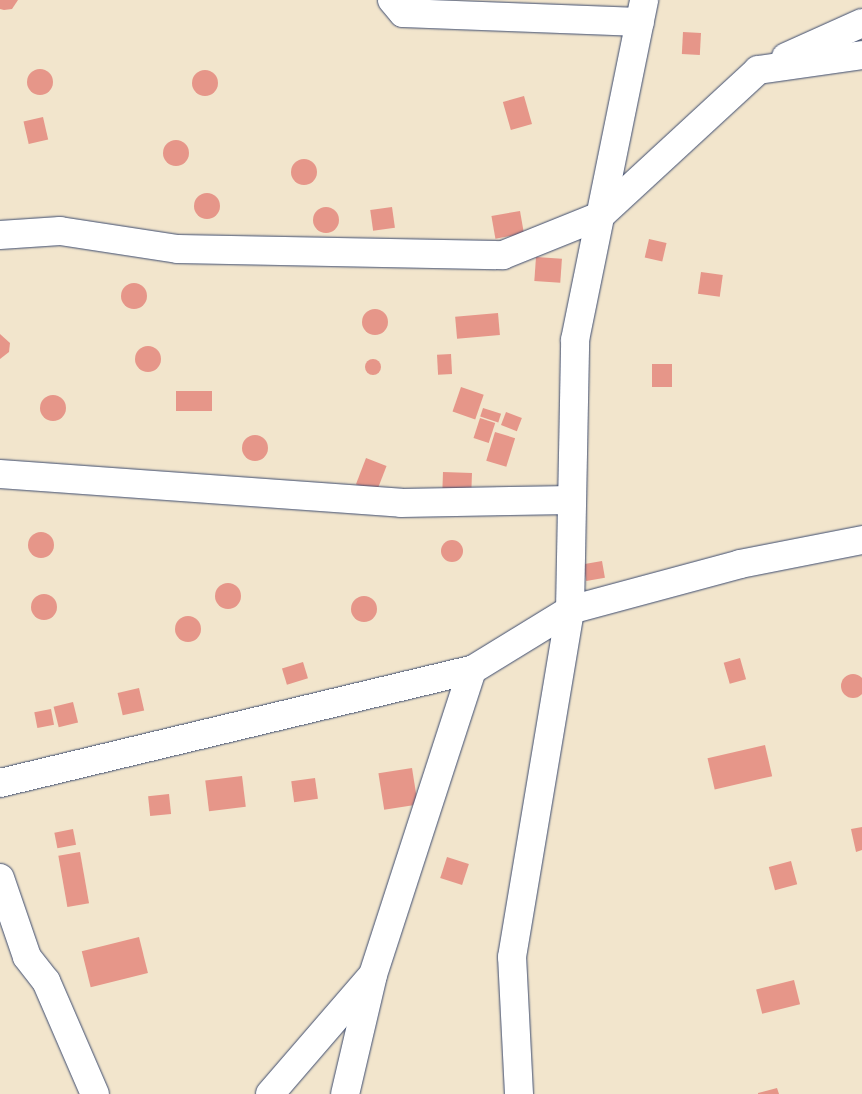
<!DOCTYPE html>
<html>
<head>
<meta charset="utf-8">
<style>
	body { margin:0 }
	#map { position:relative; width:862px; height:1094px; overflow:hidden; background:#f2e5cc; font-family:"IM FELL DW Pica",serif }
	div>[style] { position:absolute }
	.building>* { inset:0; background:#e69689; transform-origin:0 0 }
	.round { border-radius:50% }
	.roads { filter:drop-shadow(0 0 1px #3b4a6e) drop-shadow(0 0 1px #3b4a6e) }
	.street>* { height:28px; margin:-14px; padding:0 14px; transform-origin:14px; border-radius:14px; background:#fff }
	span { translate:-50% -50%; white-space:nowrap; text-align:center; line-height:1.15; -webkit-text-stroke:5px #f7f3e8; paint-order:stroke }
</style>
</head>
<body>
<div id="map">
	<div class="building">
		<i style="clip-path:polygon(0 0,18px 0,12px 9px,4px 10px,0 9px)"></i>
		<i style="left:683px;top:32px;width:18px;height:22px;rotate:3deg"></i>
		<i class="round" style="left:27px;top:69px;width:26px;height:26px"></i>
		<i class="round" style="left:192px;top:70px;width:26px;height:26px"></i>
		<i style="left:524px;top:96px;width:29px;height:22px;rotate:74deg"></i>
		<i style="left:43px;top:117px;width:23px;height:20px;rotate:77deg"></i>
		<i class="round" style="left:163px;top:140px;width:26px;height:26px"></i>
		<i class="round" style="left:291px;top:159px;width:26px;height:26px"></i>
		<i class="round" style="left:194px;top:193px;width:26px;height:26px"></i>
		<i style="left:392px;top:207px;width:21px;height:22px;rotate:82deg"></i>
		<i class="round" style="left:313px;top:207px;width:26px;height:26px"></i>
		<i style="left:520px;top:211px;width:23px;height:29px;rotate:80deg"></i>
		<i style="left:649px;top:239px;width:18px;height:19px;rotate:13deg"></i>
		<i style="left:536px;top:257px;width:26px;height:24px;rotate:4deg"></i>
		<i style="left:701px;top:272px;width:22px;height:22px;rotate:8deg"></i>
		<i class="round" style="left:121px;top:283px;width:26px;height:26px"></i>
		<i class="round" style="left:362px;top:309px;width:26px;height:26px"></i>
		<i style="left:498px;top:313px;width:22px;height:43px;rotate:85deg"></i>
		<i style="clip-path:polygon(0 334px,10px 343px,9px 352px,0 359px)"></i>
		<i class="round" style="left:135px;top:346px;width:26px;height:26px"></i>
		<i style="left:451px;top:354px;width:20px;height:14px;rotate:87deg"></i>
		<i class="round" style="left:365px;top:359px;width:16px;height:16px"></i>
		<i style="left:652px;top:364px;width:20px;height:23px"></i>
		<i style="left:461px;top:387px;width:24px;height:26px;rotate:19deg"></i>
		<i style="left:176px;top:391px;width:36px;height:20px"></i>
		<i class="round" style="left:40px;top:395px;width:26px;height:26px"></i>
		<i style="left:483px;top:408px;width:19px;height:9px;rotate:18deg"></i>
		<i style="left:506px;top:412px;width:17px;height:14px;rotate:21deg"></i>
		<i style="left:480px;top:418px;width:16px;height:21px;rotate:18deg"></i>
		<i style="left:495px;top:432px;width:21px;height:30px;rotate:17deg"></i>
		<i class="round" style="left:242px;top:435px;width:26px;height:26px"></i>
		<i style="left:366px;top:458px;width:22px;height:28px;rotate:21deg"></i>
		<i style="left:443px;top:472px;width:29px;height:21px;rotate:2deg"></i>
		<i class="round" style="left:28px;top:532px;width:26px;height:26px"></i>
		<i class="round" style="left:441px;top:540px;width:22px;height:22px"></i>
		<i style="left:602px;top:561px;width:17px;height:19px;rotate:80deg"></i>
		<i class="round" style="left:215px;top:583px;width:26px;height:26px"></i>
		<i class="round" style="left:31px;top:594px;width:26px;height:26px"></i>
		<i class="round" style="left:351px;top:596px;width:26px;height:26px"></i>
		<i class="round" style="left:175px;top:616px;width:26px;height:26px"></i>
		<i style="left:740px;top:658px;width:22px;height:17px;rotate:74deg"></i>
		<i style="left:303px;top:662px;width:17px;height:22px;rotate:73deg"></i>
		<i class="round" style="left:841px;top:674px;width:24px;height:24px"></i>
		<i style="left:139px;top:688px;width:23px;height:22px;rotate:77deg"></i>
		<i style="left:73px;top:702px;width:21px;height:20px;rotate:76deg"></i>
		<i style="left:51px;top:709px;width:16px;height:17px;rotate:79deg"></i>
		<i style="left:765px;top:745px;width:32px;height:59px;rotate:77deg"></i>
		<i style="left:412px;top:768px;width:37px;height:34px;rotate:81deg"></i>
		<i style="left:242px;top:776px;width:31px;height:37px;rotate:83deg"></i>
		<i style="left:315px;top:778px;width:21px;height:24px;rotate:82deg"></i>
		<i style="left:169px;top:794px;width:20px;height:21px;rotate:84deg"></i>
		<i style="clip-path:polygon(862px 827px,862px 850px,856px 852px,851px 829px)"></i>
		<i style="left:73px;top:829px;width:16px;height:19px;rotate:79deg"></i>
		<i style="left:80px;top:852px;width:52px;height:22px;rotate:80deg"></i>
		<i style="left:447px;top:857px;width:23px;height:22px;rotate:18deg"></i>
		<i style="left:791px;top:861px;width:24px;height:23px;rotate:75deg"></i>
		<i style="left:139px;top:937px;width:37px;height:59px;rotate:76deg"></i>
		<i style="left:794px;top:980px;width:25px;height:39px;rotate:76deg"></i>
		<i style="clip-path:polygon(777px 1088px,779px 1094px,758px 1094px,758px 1093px)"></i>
	</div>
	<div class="roads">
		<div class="street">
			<i style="left:392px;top:0;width:17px;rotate:50deg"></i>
			<i style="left:403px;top:13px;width:237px;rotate:2.2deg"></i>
			<i style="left:786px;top:57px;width:83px;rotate:-24.1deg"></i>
			<i style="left:0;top:235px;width:60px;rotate:-3.8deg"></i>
			<i style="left:60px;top:231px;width:119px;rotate:8.7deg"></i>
			<i style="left:178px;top:249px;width:325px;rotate:1.1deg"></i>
			<i style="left:503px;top:255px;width:105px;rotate:-21.9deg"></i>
			<i style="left:600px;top:216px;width:215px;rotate:-42.7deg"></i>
			<i style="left:758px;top:70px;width:105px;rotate:-8.2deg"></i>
			<i style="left:0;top:474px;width:402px;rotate:4.1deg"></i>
			<i style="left:401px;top:503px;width:171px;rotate:-1deg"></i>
			<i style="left:472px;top:670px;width:115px;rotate:-31.5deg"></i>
			<i style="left:570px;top:610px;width:270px;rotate:-88.9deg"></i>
			<i style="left:575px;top:340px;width:347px;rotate:-78.5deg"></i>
			<i style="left:0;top:783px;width:485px;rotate:-13.5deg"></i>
			<i style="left:472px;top:670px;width:321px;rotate:108deg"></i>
			<i style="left:373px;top:975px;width:122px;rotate:103.2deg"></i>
			<i style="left:0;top:878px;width:83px;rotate:71.1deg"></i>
			<i style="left:27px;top:957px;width:31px;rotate:52deg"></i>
			<i style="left:46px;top:981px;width:123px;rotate:66.6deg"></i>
			<i style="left:270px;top:1094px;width:153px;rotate:-49.2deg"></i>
			<i style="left:519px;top:1094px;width:137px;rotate:-92.9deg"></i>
			<i style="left:512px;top:957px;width:352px;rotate:-80.5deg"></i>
			<i style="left:570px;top:610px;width:176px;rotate:-15.1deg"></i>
			<i style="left:740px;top:564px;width:124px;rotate:-11.1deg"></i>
		</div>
	</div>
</div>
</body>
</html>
